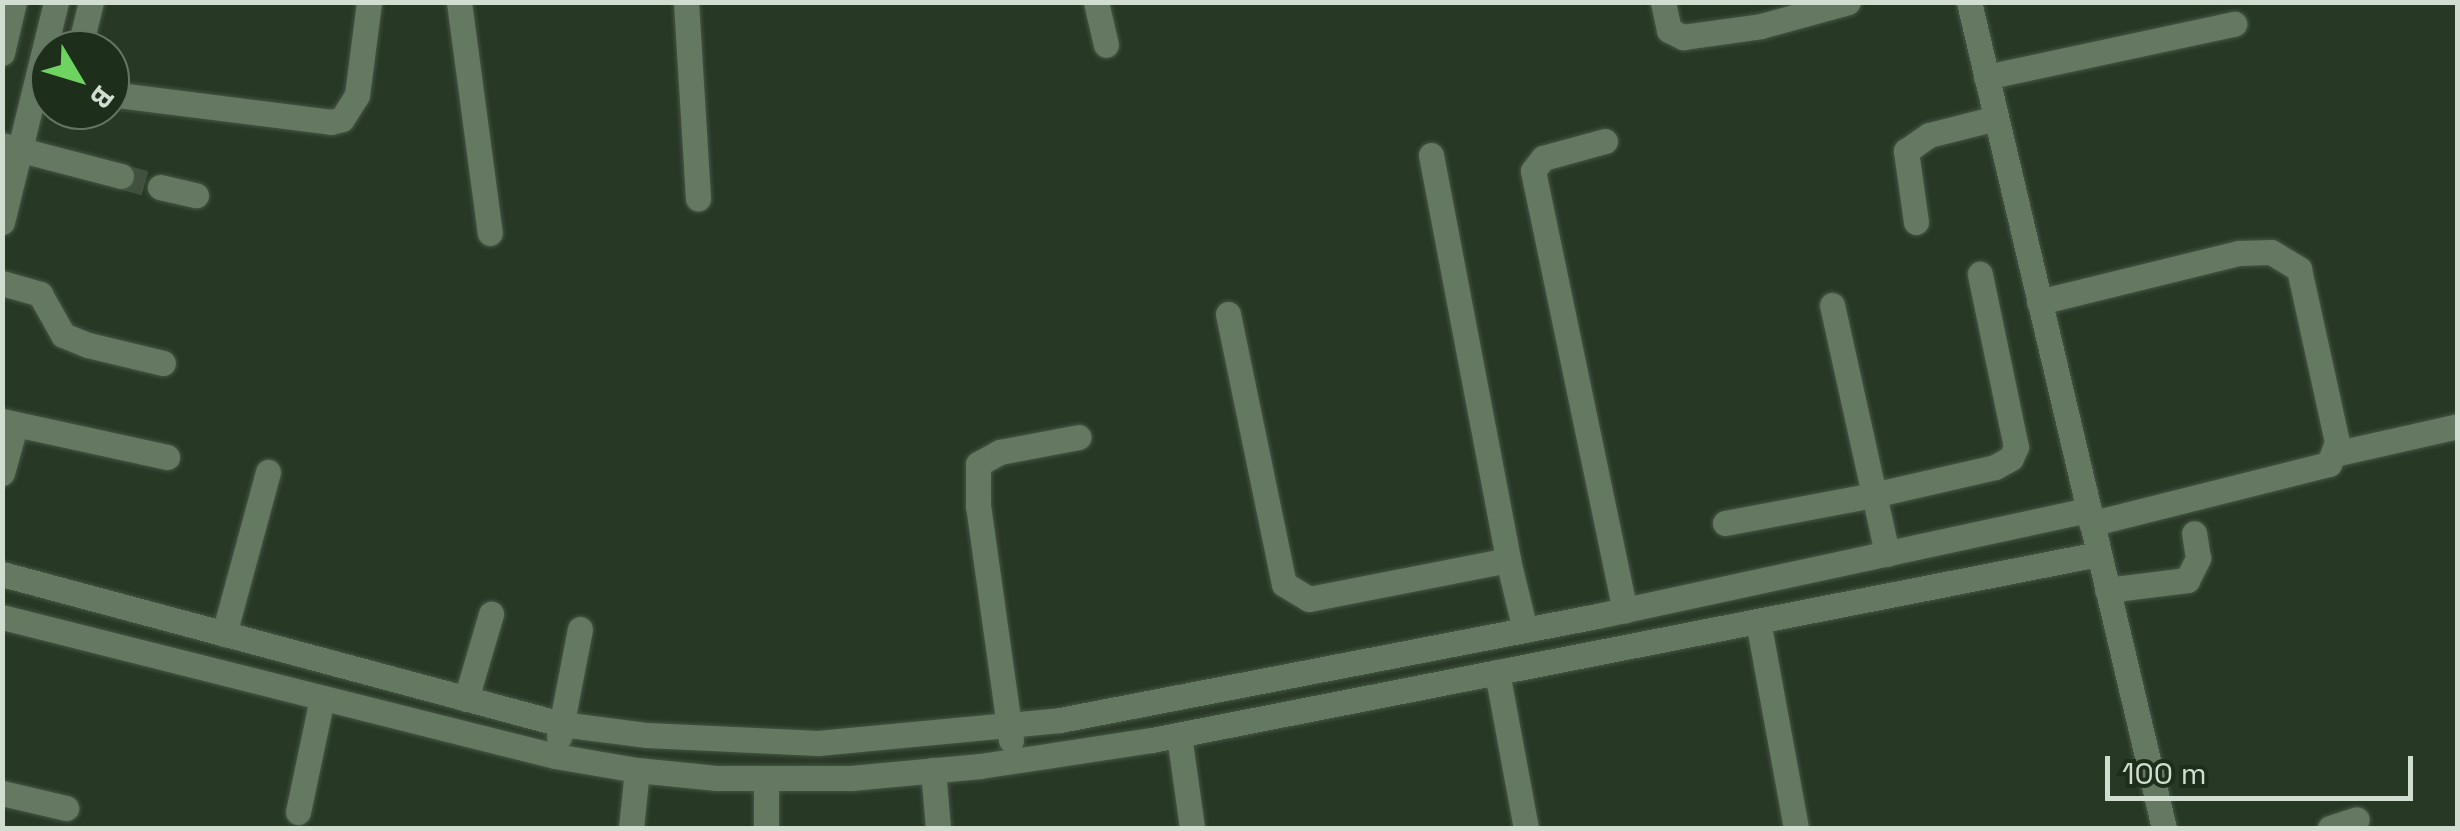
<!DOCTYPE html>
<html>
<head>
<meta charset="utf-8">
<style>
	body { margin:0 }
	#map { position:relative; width:2460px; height:831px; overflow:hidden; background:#273825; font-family:"Space Grotesk",sans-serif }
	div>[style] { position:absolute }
	.minor-tunnel>* { height:25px; margin-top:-12.5px; transform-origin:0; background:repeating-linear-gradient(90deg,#41513f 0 25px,transparent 0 37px) }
	.roads { filter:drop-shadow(0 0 2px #465644) drop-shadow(0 0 2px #465644) }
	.minor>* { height:25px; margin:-12.5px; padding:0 12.5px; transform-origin:12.5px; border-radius:12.5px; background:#657962 }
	span { translate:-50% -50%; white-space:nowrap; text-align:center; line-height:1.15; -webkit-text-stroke:9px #1d2e1b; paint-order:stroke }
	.frame { position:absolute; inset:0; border:5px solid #d2ddd1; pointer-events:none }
	.north { position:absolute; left:30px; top:30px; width:100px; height:100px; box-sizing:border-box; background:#1d2e1b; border:2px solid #657464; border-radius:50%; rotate:128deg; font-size:28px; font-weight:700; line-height:40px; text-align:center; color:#d2ddd1 }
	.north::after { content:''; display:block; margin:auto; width:35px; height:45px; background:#6ed361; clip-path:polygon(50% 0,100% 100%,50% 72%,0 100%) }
	.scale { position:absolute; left:2105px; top:756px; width:308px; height:45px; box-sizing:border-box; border:5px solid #d2ddd1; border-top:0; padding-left:12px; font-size:30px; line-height:35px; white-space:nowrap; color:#d2ddd1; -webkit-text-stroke:8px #1d2e1b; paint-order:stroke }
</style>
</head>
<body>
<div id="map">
	<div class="minor-tunnel">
		<i style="left:121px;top:176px;width:41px;rotate:15.8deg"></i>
	</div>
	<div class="roads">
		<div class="minor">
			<i style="left:459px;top:2px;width:233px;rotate:82.4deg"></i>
			<i style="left:686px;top:2px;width:197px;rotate:86.5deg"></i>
			<i style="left:1096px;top:2px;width:44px;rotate:76.9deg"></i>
			<i style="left:1663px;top:2px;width:29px;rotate:78deg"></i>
			<i style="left:1669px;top:30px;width:16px;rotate:27deg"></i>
			<i style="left:1683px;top:37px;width:79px;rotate:-8deg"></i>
			<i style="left:1761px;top:26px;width:90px;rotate:-15.4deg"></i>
			<i style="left:1969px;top:2px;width:849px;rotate:76.72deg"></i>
			<i style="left:79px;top:50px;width:49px;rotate:-76deg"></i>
			<i style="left:2px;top:53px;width:52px;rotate:-76.8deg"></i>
			<i style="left:1986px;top:77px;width:254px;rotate:-12.1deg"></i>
			<i style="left:110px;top:94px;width:223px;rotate:7.2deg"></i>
			<i style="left:331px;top:122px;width:11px;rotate:-15deg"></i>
			<i style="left:342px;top:119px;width:28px;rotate:-58deg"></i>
			<i style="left:357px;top:95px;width:94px;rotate:-82.6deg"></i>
			<i style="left:1605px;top:141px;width:64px;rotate:164.7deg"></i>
			<i style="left:1543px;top:158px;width:16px;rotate:128deg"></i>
			<i style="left:1533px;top:171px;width:449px;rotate:78.2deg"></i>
			<i style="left:2px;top:145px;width:123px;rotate:14.6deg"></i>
			<i style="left:1431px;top:155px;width:412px;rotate:79.2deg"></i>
			<i style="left:160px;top:187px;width:37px;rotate:13deg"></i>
			<i style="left:2px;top:222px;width:227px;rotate:-76.2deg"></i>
			<i style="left:1916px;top:222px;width:72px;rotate:-98deg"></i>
			<i style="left:1906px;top:151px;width:28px;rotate:-35deg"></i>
			<i style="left:1929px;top:135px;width:69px;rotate:-14.2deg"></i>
			<i style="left:2px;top:283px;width:40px;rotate:16deg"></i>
			<i style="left:40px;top:294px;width:47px;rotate:60.7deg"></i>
			<i style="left:63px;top:335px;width:27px;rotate:22deg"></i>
			<i style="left:88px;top:345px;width:77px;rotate:13.5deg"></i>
			<i style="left:2039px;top:302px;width:206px;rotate:-13.8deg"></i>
			<i style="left:2239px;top:253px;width:32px;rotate:-2deg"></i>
			<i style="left:2271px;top:252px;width:33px;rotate:31deg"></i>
			<i style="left:2299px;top:269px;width:177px;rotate:77.6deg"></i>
			<i style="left:2337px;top:442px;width:23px;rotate:110deg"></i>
			<i style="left:2329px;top:464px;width:245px;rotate:165.9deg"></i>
			<i style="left:1832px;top:305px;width:255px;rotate:77.5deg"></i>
			<i style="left:1228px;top:314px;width:276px;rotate:78.3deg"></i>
			<i style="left:1284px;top:584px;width:29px;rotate:31deg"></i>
			<i style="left:1309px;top:599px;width:203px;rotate:-11.1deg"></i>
			<i style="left:1508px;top:560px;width:72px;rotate:76.3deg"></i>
			<i style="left:2px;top:421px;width:169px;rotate:12.3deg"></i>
			<i style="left:2334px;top:454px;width:127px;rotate:-12.7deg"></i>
			<i style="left:2px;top:473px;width:49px;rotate:-74.5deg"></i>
			<i style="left:1725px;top:523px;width:151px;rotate:-10.7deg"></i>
			<i style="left:1873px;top:495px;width:125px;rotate:-12.9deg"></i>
			<i style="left:1995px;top:467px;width:18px;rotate:-29deg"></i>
			<i style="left:2011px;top:458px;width:12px;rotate:-66deg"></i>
			<i style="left:2016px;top:447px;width:177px;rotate:-101.8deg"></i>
			<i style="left:2px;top:574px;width:579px;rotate:15.02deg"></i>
			<i style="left:561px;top:724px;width:87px;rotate:7.3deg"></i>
			<i style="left:647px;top:735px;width:171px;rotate:2.7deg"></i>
			<i style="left:818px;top:743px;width:243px;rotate:-5.4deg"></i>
			<i style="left:1060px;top:720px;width:547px;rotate:-10.96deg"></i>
			<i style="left:1597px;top:616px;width:502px;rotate:-12.18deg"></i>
			<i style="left:2107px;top:590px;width:81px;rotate:-7.1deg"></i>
			<i style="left:2187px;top:580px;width:25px;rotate:-63deg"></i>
			<i style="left:2198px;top:558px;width:25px;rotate:-99deg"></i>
			<i style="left:2px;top:617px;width:570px;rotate:14.11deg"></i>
			<i style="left:555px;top:756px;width:83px;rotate:9.7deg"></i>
			<i style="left:637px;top:770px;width:80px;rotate:5.7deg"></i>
			<i style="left:717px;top:778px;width:134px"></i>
			<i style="left:851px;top:778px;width:130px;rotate:-5.3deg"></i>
			<i style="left:980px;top:766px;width:174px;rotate:-8.6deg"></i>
			<i style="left:1152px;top:740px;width:964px;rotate:-11.12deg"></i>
			<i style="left:1758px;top:621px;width:210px;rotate:79.6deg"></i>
			<i style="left:224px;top:634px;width:168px;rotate:-74.8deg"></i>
			<i style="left:1497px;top:672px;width:159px;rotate:79.5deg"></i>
			<i style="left:466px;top:699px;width:89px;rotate:-73.6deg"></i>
			<i style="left:1179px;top:735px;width:94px;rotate:82deg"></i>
			<i style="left:559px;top:737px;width:110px;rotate:-79deg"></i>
			<i style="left:1011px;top:740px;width:236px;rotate:-98deg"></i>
			<i style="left:978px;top:506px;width:42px;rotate:-90deg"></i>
			<i style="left:978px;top:464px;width:25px;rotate:-29deg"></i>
			<i style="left:1000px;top:452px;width:80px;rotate:-10.8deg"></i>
			<i style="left:933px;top:770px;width:58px;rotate:85.1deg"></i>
			<i style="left:2px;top:793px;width:66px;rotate:13.2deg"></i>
			<i style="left:298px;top:812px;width:116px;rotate:-78.1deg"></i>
			<i style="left:631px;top:828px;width:58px;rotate:-84.1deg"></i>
			<i style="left:766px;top:828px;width:48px;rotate:-90deg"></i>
			<i style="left:2330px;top:828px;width:28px;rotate:-18deg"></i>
		</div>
	</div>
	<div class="frame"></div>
	<div class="north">B</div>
	<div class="scale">100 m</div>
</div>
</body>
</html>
